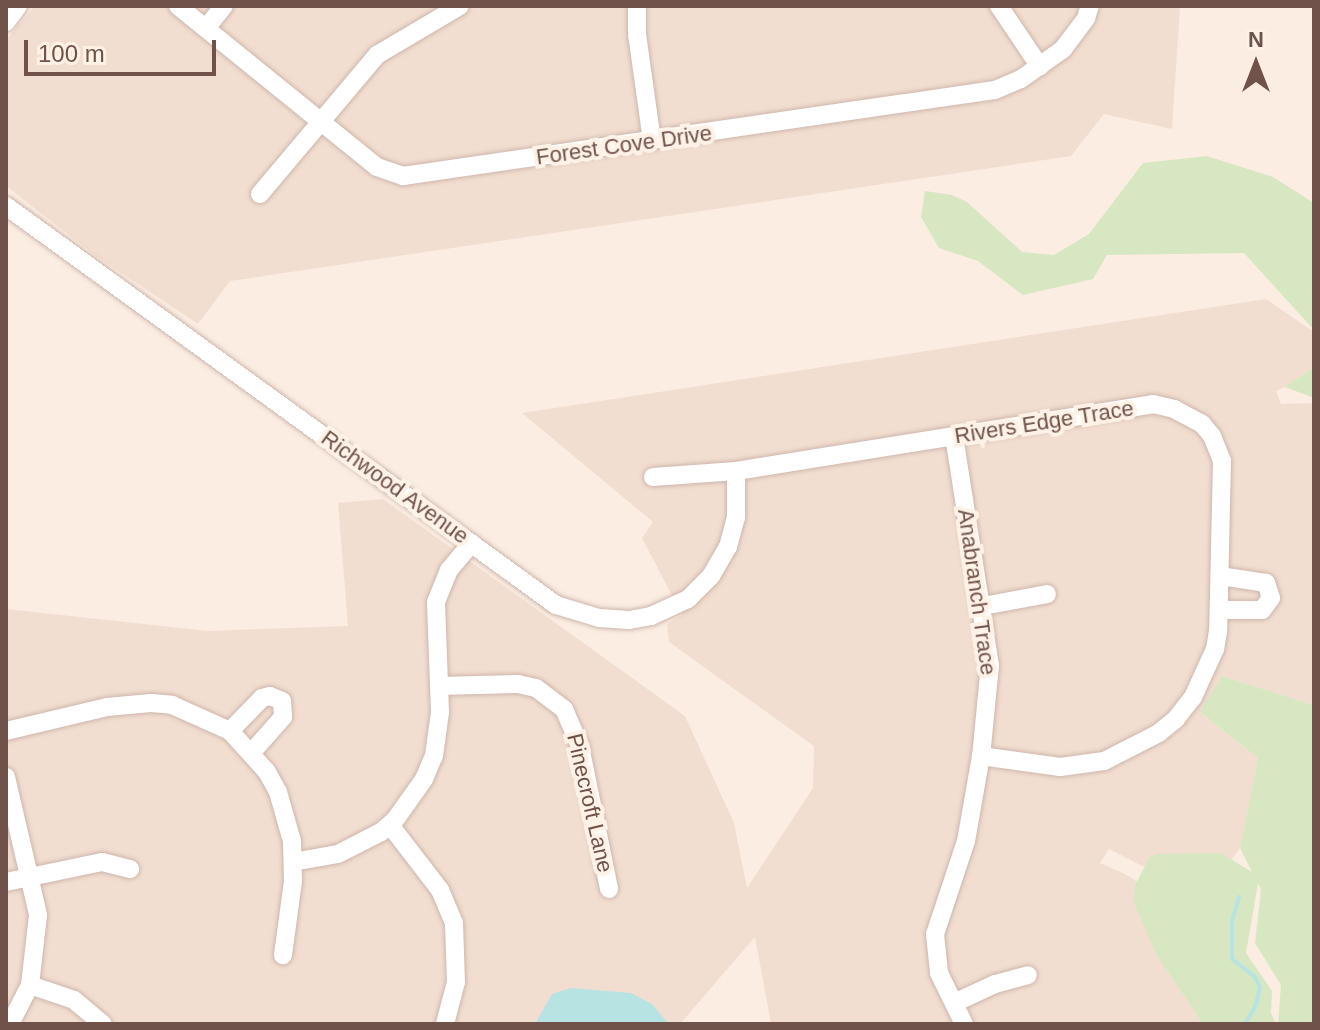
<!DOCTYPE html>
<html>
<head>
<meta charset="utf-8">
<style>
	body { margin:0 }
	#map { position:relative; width:1320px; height:1030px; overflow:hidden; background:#fbede2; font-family:Helvetica,sans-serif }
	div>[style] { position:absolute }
	.residential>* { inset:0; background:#f2ded0 }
	.green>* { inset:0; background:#d7e7c1 }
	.water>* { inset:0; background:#b7e3e3 }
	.stream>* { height:4px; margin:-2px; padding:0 2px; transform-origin:2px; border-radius:2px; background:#b7e3e3 }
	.roads { filter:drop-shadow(0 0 2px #ceb6ac) drop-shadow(0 0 2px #ceb6ac) }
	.minor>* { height:18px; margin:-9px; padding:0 9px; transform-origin:9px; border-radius:9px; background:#fff }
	span { translate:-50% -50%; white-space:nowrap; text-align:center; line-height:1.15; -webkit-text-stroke:8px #fef2e7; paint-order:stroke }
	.street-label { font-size:22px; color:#71524a }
	.frame { position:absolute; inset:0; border:8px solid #71524a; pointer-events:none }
	.north { position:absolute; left:1216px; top:24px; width:80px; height:80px; -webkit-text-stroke:6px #fef2e7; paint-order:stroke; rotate:0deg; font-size:22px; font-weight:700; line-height:32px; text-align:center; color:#71524a }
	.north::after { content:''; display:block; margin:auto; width:28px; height:36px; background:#71524a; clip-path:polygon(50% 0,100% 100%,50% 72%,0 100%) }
	.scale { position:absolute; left:24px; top:40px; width:192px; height:36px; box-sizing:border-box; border:4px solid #71524a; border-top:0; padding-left:10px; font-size:24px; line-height:28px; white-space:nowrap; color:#71524a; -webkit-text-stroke:6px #fef2e7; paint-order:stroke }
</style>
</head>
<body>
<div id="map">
	<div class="residential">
		<i style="clip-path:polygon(35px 6px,1180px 6px,1172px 129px,1104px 114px,1071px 156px,230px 281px,198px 324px,96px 256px,6px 186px,6px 40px)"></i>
		<i style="clip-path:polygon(1266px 299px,1314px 332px,1314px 373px,1276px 391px,1281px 404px,1314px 403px,1314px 705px,1222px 676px,1201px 713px,1258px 758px,1240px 848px,1230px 861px,1150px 870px,1109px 849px,1100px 863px,1125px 874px,1180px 908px,1214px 1024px,771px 1024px,755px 937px,680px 1024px,6px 1024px,6px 609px,208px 631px,348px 626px,338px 503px,383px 499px,685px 716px,734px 823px,747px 888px,813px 788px,814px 746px,669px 642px,667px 624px,682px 615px,642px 538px,653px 522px,522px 413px)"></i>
	</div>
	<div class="green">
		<i style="clip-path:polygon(1207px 156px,1273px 177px,1314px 203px,1314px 330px,1244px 253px,1107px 255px,1093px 279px,1023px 295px,978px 261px,939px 248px,921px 217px,925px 191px,952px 195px,967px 202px,1022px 252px,1054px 255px,1089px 234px,1143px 163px)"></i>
		<i style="clip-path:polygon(1314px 367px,1314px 398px,1285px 387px)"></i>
		<i style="clip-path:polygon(1222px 676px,1314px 705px,1314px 1024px,1278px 1024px,1281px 985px,1255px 943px,1261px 889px,1258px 883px,1246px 953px,1272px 991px,1271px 1013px,1276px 1024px,1203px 1024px,1156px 954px,1134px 903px,1135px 885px,1150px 857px,1158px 854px,1221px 853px,1252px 872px,1240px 848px,1258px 758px,1200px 712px)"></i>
	</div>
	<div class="water">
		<i style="clip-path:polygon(571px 988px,631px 993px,652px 1004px,669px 1024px,535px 1024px,552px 994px)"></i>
	</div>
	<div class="stream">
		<i style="left:1239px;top:897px;width:25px;rotate:106deg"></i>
		<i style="left:1232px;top:921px;width:38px;rotate:90deg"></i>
		<i style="left:1232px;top:959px;width:29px;rotate:38deg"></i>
		<i style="left:1255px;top:977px;width:11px;rotate:63deg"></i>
		<i style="left:1260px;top:987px;width:18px;rotate:103deg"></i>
		<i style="left:1256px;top:1005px;width:22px;rotate:120deg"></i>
	</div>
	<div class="roads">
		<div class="minor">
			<i style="left:178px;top:6px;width:256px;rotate:39deg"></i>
			<i style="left:377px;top:167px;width:28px;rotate:19deg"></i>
			<i style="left:403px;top:176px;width:598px;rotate:-8.27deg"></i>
			<i style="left:995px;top:90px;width:28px;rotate:-23deg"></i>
			<i style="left:1021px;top:79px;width:52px;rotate:-35.5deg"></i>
			<i style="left:1063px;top:49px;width:39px;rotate:-53deg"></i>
			<i style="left:1086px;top:18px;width:13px;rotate:-72deg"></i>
			<i style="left:637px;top:6px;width:28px;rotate:90deg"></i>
			<i style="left:637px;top:34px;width:108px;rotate:82deg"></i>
			<i style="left:999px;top:6px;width:73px;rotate:56.1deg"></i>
			<i style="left:6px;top:22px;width:20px;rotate:-53deg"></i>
			<i style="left:206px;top:28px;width:28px;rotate:-51deg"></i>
			<i style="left:260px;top:194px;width:182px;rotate:-49.9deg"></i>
			<i style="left:377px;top:55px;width:96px;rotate:-30.6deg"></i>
			<i style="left:6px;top:206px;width:679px;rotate:35.96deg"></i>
			<i style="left:556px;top:605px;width:45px;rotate:16.8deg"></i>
			<i style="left:599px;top:618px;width:30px;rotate:4deg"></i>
			<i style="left:629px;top:620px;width:22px;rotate:-10deg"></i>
			<i style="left:651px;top:616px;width:41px;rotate:-24.7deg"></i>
			<i style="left:688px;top:599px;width:33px;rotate:-45deg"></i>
			<i style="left:711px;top:576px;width:34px;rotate:-60deg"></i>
			<i style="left:728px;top:547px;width:30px;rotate:-75deg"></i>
			<i style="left:736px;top:518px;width:47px;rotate:-90deg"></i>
			<i style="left:954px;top:436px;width:232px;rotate:81.1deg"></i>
			<i style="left:990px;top:665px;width:91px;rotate:95.6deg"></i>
			<i style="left:981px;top:756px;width:86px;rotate:100deg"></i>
			<i style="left:966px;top:841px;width:98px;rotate:108.4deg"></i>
			<i style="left:935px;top:934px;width:39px;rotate:84deg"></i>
			<i style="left:939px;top:973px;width:57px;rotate:63.9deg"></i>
			<i style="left:653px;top:477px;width:83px;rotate:-4.1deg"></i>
			<i style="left:736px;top:471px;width:422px;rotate:-9.1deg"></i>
			<i style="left:1153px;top:404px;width:22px;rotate:13deg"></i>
			<i style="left:1174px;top:409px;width:32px;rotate:28deg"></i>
			<i style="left:1202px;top:424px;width:16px;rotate:50deg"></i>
			<i style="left:1212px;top:436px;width:27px;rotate:68deg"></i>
			<i style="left:1222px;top:461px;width:170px;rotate:91.3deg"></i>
			<i style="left:1218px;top:631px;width:18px;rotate:99deg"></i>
			<i style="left:1215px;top:649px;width:53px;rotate:114.6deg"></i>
			<i style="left:1193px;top:697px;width:28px;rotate:128deg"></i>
			<i style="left:1176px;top:719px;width:22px;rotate:141deg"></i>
			<i style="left:1159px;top:733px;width:62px;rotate:153deg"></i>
			<i style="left:1104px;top:761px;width:44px;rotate:172.2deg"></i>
			<i style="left:1060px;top:767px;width:80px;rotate:-172.1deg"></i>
			<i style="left:983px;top:606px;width:65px;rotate:-10.6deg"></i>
			<i style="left:1219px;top:610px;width:43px"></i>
			<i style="left:1262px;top:610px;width:15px;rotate:-53deg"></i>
			<i style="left:1271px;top:598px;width:16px;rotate:-108deg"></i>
			<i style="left:1266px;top:583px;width:47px;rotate:-171.3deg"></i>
			<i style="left:439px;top:686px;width:79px;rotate:-1.5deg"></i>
			<i style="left:518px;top:684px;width:18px;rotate:13deg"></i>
			<i style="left:536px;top:688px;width:35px;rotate:37deg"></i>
			<i style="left:564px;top:709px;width:40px;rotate:66.6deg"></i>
			<i style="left:580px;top:746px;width:146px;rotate:78.5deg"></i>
			<i style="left:6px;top:731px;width:104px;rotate:-13.4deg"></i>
			<i style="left:107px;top:707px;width:44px;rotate:-5.2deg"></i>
			<i style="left:151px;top:703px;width:21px;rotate:5deg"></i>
			<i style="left:172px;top:705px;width:64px;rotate:24.1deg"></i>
			<i style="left:230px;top:731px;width:55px;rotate:47.9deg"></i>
			<i style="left:267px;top:772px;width:23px;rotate:61deg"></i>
			<i style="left:278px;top:792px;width:51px;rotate:74.1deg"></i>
			<i style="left:292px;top:841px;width:40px;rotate:88.6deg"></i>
			<i style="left:293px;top:881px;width:75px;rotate:97.7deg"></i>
			<i style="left:230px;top:731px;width:46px;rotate:-45.9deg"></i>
			<i style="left:262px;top:698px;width:8px;rotate:-14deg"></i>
			<i style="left:270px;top:696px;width:13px;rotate:23deg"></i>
			<i style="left:282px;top:701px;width:16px;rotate:86deg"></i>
			<i style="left:283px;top:717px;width:47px;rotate:131.5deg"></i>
			<i style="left:6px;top:777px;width:142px;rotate:76.9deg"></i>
			<i style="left:38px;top:915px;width:70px;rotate:96.5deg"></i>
			<i style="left:30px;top:985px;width:44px;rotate:117.1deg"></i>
			<i style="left:390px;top:825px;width:82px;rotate:52.4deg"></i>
			<i style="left:440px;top:890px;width:36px;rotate:67deg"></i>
			<i style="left:454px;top:923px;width:59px;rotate:88.1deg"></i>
			<i style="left:456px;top:982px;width:43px;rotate:104.7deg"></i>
			<i style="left:293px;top:862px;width:46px;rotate:-10.1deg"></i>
			<i style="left:338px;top:854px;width:48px;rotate:-27.1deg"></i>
			<i style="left:381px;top:832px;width:18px;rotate:-41deg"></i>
			<i style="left:395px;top:820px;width:50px;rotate:-54.7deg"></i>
			<i style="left:424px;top:779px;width:25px;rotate:-67deg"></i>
			<i style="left:434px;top:756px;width:44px;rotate:-82.2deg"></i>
			<i style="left:440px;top:712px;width:110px;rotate:-92.1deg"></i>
			<i style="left:436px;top:602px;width:35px;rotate:-68deg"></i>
			<i style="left:449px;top:570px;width:35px;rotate:-50deg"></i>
			<i style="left:6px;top:882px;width:98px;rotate:-11.8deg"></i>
			<i style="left:102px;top:862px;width:29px;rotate:14deg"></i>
			<i style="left:30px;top:985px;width:46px;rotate:18.8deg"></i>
			<i style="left:74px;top:1000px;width:38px;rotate:40deg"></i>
			<i style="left:954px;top:1003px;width:45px;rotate:-24.9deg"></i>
			<i style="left:995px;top:984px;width:34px;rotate:-15deg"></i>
		</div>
	</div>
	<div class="street-label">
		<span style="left:624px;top:145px;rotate:-8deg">Forest Cove Drive</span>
		<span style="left:1044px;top:422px;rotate:-9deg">Rivers Edge Trace</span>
		<span style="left:395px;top:487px;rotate:36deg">Richwood Avenue</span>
		<span style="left:977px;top:592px;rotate:82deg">Anabranch Trace</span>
		<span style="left:590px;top:803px;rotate:77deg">Pinecroft Lane</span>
	</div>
	<div class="frame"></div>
	<div class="north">N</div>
	<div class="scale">100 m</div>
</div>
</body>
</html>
